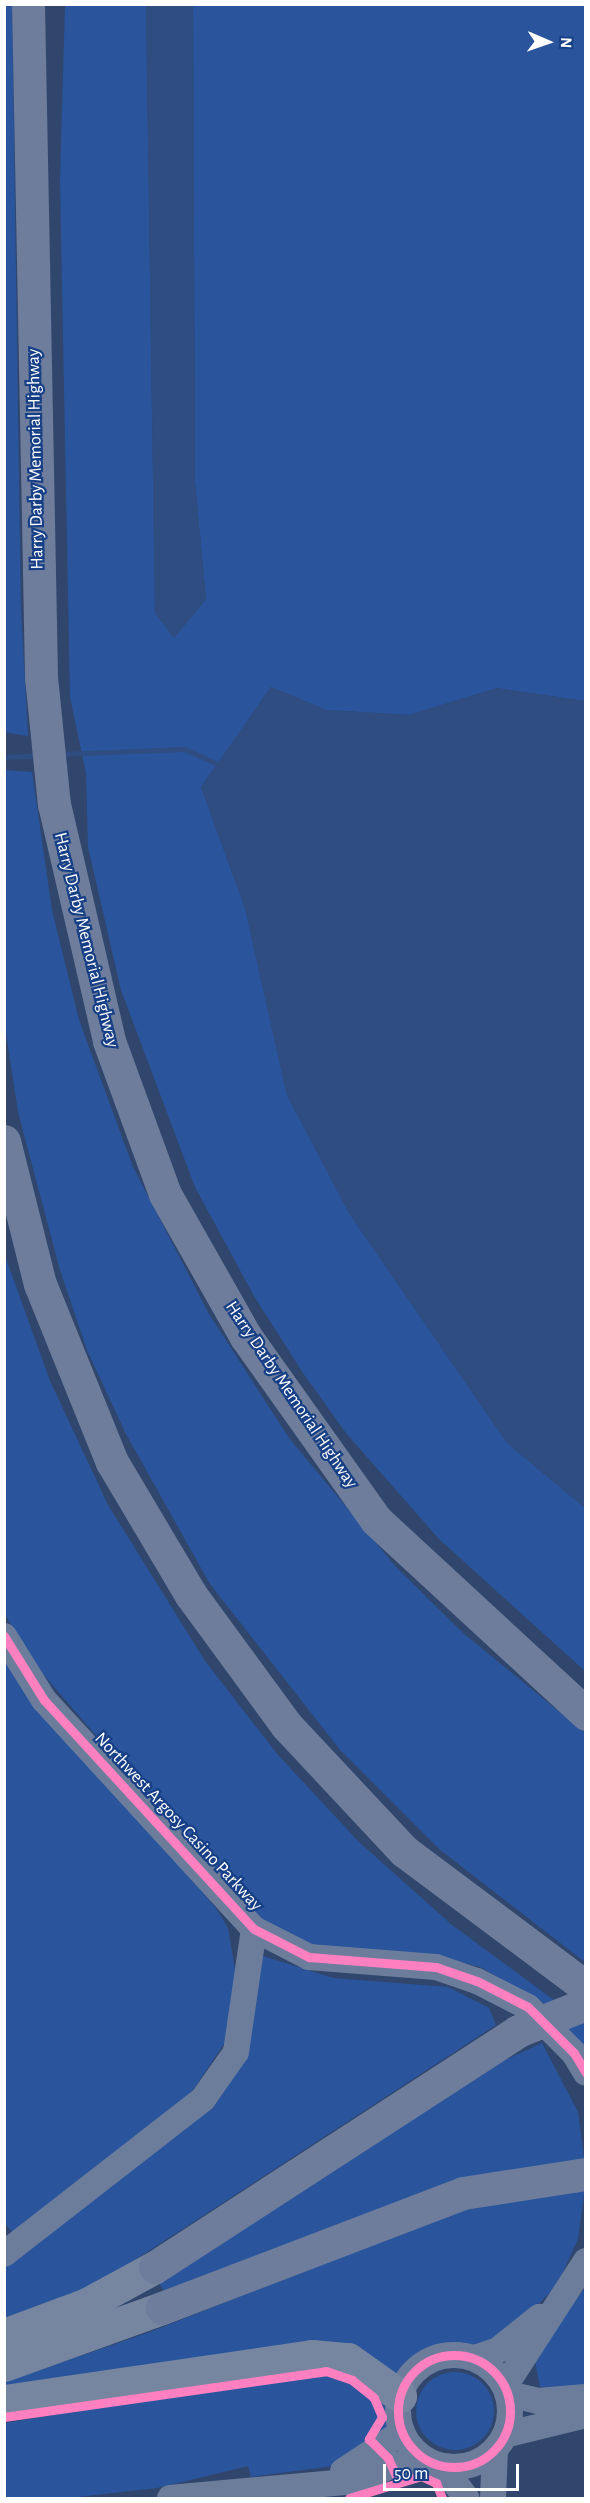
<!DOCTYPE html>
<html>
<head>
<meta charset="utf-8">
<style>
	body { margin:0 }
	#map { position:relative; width:590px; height:2503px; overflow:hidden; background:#30466d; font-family:"Alegreya Sans",sans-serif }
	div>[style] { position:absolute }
	.green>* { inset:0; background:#2a559d }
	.round { border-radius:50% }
	.water>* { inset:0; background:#304d81 }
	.stream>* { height:5px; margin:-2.5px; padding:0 2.5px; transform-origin:2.5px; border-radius:2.5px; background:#304d81 }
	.minor>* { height:26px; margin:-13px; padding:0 13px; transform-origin:13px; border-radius:13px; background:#6c7d9b }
	.minor>.ring { margin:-13px; padding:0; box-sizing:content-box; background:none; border:26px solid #6c7d9b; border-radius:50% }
	.major>* { height:33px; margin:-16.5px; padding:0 16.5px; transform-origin:16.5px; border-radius:16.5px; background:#7686a0 }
	.highway>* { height:33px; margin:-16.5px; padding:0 16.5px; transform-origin:16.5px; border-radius:16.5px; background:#6d7d9b }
	.highway-bridge>* { height:33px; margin:-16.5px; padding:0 16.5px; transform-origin:16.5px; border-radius:16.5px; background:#6d7d9b }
	.cycleway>* { height:9px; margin:-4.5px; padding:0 4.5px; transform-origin:4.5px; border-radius:4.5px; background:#ff80c0 }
	.cycleway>.ring { margin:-4.5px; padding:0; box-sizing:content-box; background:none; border:9px solid #ff80c0; border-radius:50% }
	span { translate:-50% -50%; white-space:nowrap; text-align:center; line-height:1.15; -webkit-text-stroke:4.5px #173f86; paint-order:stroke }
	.street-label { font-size:18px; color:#fff }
	.frame { position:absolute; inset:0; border:6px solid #fff; pointer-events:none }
	.north { position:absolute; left:518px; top:12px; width:60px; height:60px; -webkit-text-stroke:4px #173f86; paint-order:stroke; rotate:92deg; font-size:16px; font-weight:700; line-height:24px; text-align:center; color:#fff }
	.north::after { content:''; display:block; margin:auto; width:21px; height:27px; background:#fff; clip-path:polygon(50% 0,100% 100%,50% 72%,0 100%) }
	.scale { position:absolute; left:383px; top:2464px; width:136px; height:27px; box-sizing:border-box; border:3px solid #fff; border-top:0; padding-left:8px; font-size:18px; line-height:21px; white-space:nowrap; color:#fff; -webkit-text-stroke:4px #173f86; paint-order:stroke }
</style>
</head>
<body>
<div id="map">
	<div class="green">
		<i style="clip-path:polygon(4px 5px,12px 5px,21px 610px,28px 736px,4px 732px)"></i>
		<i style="clip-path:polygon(65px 5px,146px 5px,155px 613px,174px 638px,206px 599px,195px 483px,193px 5px,585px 5px,585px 701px,497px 688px,409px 715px,326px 710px,271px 687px,201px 787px,245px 908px,287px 1095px,349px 1213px,507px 1443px,585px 1508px,585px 1671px,439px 1539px,346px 1433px,303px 1373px,254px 1296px,195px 1187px,121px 990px,88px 847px,86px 773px,70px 697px,60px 181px)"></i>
		<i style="clip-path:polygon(4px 770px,32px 772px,52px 910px,79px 1020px,133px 1167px,209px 1314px,289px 1438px,396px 1567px,462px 1632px,585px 1733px,585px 1962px,439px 1849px,341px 1751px,210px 1584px,126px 1434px,87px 1350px,60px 1270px,18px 1112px,5px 1026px)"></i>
		<i style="clip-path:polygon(4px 1253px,50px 1381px,108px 1505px,205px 1661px,278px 1755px,359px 1842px,452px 1925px,585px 2023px,585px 2051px,543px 2003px,480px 1967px,436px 1956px,313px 1949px,274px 1930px,230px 1890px,42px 1673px,5px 1615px)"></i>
		<i style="clip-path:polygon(4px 1662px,216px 1908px,228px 1928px,235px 1970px,230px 2035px,187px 2099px,15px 2235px,4px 2223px)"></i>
		<i style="clip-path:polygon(263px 1956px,333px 1978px,448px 1987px,489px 2008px,496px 2025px,98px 2284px,5px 2323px,5px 2267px,204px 2112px)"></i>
		<i style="clip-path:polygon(542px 2043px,578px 2112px,585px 2166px,168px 2298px,158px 2281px,490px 2067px)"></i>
		<i style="clip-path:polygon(585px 2187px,578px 2239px,556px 2287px,504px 2336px,470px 2347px,432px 2349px,395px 2382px,376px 2367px,5px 2397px,5px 2382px,150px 2332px,473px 2205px)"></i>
		<i style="clip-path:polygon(585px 2288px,585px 2386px,540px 2387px,534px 2356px)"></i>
		<i style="clip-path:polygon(331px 2363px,380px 2394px,389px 2417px,387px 2429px,340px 2465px,251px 2477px,248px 2466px,157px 2488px,69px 2498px,5px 2498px,5px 2423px,274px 2379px,284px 2367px)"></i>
		<i class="round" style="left:416px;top:2372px;width:78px;height:78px"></i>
	</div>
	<div class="water">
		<i style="clip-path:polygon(146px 5px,193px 5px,195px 483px,206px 599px,174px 638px,155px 613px)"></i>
		<i style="clip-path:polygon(271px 687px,326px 710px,409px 715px,497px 688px,585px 701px,585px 1508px,507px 1443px,349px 1213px,287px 1095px,245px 908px,201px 787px)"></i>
	</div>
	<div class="stream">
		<i style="left:60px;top:754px;width:124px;rotate:-2.3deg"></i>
		<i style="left:184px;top:749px;width:36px;rotate:24deg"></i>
		<i style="left:4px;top:757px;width:35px;rotate:-3deg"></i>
	</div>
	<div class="minor">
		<i style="left:4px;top:1636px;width:75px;rotate:58deg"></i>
		<i style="left:44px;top:1700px;width:311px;rotate:47.5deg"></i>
		<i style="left:254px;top:1929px;width:62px;rotate:27deg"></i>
		<i style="left:309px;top:1957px;width:127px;rotate:4.5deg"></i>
		<i style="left:436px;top:1967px;width:43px;rotate:18.9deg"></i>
		<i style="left:477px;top:1981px;width:57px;rotate:27deg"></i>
		<i style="left:528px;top:2007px;width:65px;rotate:45deg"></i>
		<i style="left:574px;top:2053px;width:23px;rotate:59deg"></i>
		<i style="left:4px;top:2254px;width:252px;rotate:-37.9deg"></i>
		<i style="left:203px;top:2099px;width:57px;rotate:-54.9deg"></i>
		<i style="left:236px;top:2052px;width:124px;rotate:-81.7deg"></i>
		<i class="ring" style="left:398px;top:2355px;width:86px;height:86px"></i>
		<i style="left:474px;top:2358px;width:25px;rotate:-18deg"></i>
		<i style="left:498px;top:2350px;width:53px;rotate:-38.8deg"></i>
		<i style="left:505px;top:2386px;width:149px;rotate:-57.1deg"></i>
		<i style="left:508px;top:2394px;width:31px;rotate:13deg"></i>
		<i style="left:538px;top:2401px;width:48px;rotate:-4.8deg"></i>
		<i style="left:505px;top:2435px;width:83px;rotate:-13.9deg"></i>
		<i style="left:443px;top:2467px;width:39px;rotate:53deg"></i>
		<i style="left:343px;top:2471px;width:71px;rotate:-33.5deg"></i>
		<i style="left:170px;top:2498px;width:189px;rotate:-5.2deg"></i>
		<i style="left:358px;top:2481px;width:38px;rotate:-25deg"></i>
		<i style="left:393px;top:2465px;width:33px;rotate:-9deg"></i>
		<i style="left:493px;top:2498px;width:47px;rotate:-87.6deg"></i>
	</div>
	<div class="major">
		<i style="left:4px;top:2335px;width:89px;rotate:-20.5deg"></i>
		<i style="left:87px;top:2304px;width:77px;rotate:-28.6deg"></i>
		<i style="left:4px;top:2365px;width:168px;rotate:-19.8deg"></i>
		<i style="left:4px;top:2401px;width:311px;rotate:-8.3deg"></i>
		<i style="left:312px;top:2356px;width:36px;rotate:5deg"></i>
		<i style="left:348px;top:2359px;width:64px;rotate:35.4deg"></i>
	</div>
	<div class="highway">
		<i style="left:28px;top:4px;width:673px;rotate:88.89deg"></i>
		<i style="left:41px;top:677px;width:128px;rotate:84.2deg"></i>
		<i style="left:54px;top:804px;width:243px;rotate:76.9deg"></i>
		<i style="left:109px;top:1041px;width:163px;rotate:69.9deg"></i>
		<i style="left:165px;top:1194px;width:164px;rotate:60.5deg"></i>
		<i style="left:246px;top:1337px;width:224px;rotate:54.6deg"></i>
		<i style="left:376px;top:1520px;width:286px;rotate:42.7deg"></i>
		<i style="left:4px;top:1141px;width:147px;rotate:75.9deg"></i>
		<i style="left:40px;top:1284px;width:192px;rotate:68deg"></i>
		<i style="left:112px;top:1462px;width:155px;rotate:59.3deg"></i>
		<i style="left:191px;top:1595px;width:162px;rotate:53.8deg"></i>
		<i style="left:287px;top:1726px;width:171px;rotate:46.9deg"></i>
		<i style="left:404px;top:1851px;width:227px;rotate:36.8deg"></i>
		<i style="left:155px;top:2267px;width:433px;rotate:-33deg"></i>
		<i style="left:162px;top:2308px;width:322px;rotate:-20.9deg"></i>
		<i style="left:463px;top:2193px;width:124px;rotate:-8.8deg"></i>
	</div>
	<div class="highway-bridge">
		<i style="left:518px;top:2031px;width:73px;rotate:-21.7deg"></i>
	</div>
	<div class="cycleway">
		<i style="left:4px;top:1636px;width:75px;rotate:58deg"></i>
		<i style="left:44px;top:1700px;width:311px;rotate:47.5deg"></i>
		<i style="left:254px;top:1929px;width:62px;rotate:27deg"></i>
		<i style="left:309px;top:1957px;width:127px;rotate:4.5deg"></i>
		<i style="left:436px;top:1967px;width:43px;rotate:18.9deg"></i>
		<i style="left:477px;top:1981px;width:57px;rotate:27deg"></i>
		<i style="left:528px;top:2007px;width:65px;rotate:45deg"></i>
		<i style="left:574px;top:2053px;width:23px;rotate:59deg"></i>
		<i class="ring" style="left:398px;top:2355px;width:103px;height:103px"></i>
		<i style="left:4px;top:2417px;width:325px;rotate:-8.1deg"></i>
		<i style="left:326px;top:2371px;width:28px;rotate:19deg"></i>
		<i style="left:352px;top:2380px;width:28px;rotate:39deg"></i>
		<i style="left:374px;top:2398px;width:21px;rotate:67deg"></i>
		<i style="left:382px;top:2417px;width:26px;rotate:121deg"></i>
		<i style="left:369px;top:2439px;width:27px;rotate:45deg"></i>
		<i style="left:388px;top:2458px;width:24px;rotate:66deg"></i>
		<i style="left:349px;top:2498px;width:75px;rotate:-17deg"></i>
		<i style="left:421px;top:2476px;width:17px;rotate:25deg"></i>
		<i style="left:436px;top:2483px;width:16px;rotate:68deg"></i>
	</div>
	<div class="street-label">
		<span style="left:36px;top:459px;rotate:-91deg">Harry Darby Memorial Highway</span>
		<span style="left:86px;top:940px;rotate:76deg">Harry Darby Memorial Highway</span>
		<span style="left:291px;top:1395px;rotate:56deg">Harry Darby Memorial Highway</span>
		<span style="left:178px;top:1822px;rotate:47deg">Northwest Argosy Casino Parkway</span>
	</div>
	<div class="frame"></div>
	<div class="north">N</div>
	<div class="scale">50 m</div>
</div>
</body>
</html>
